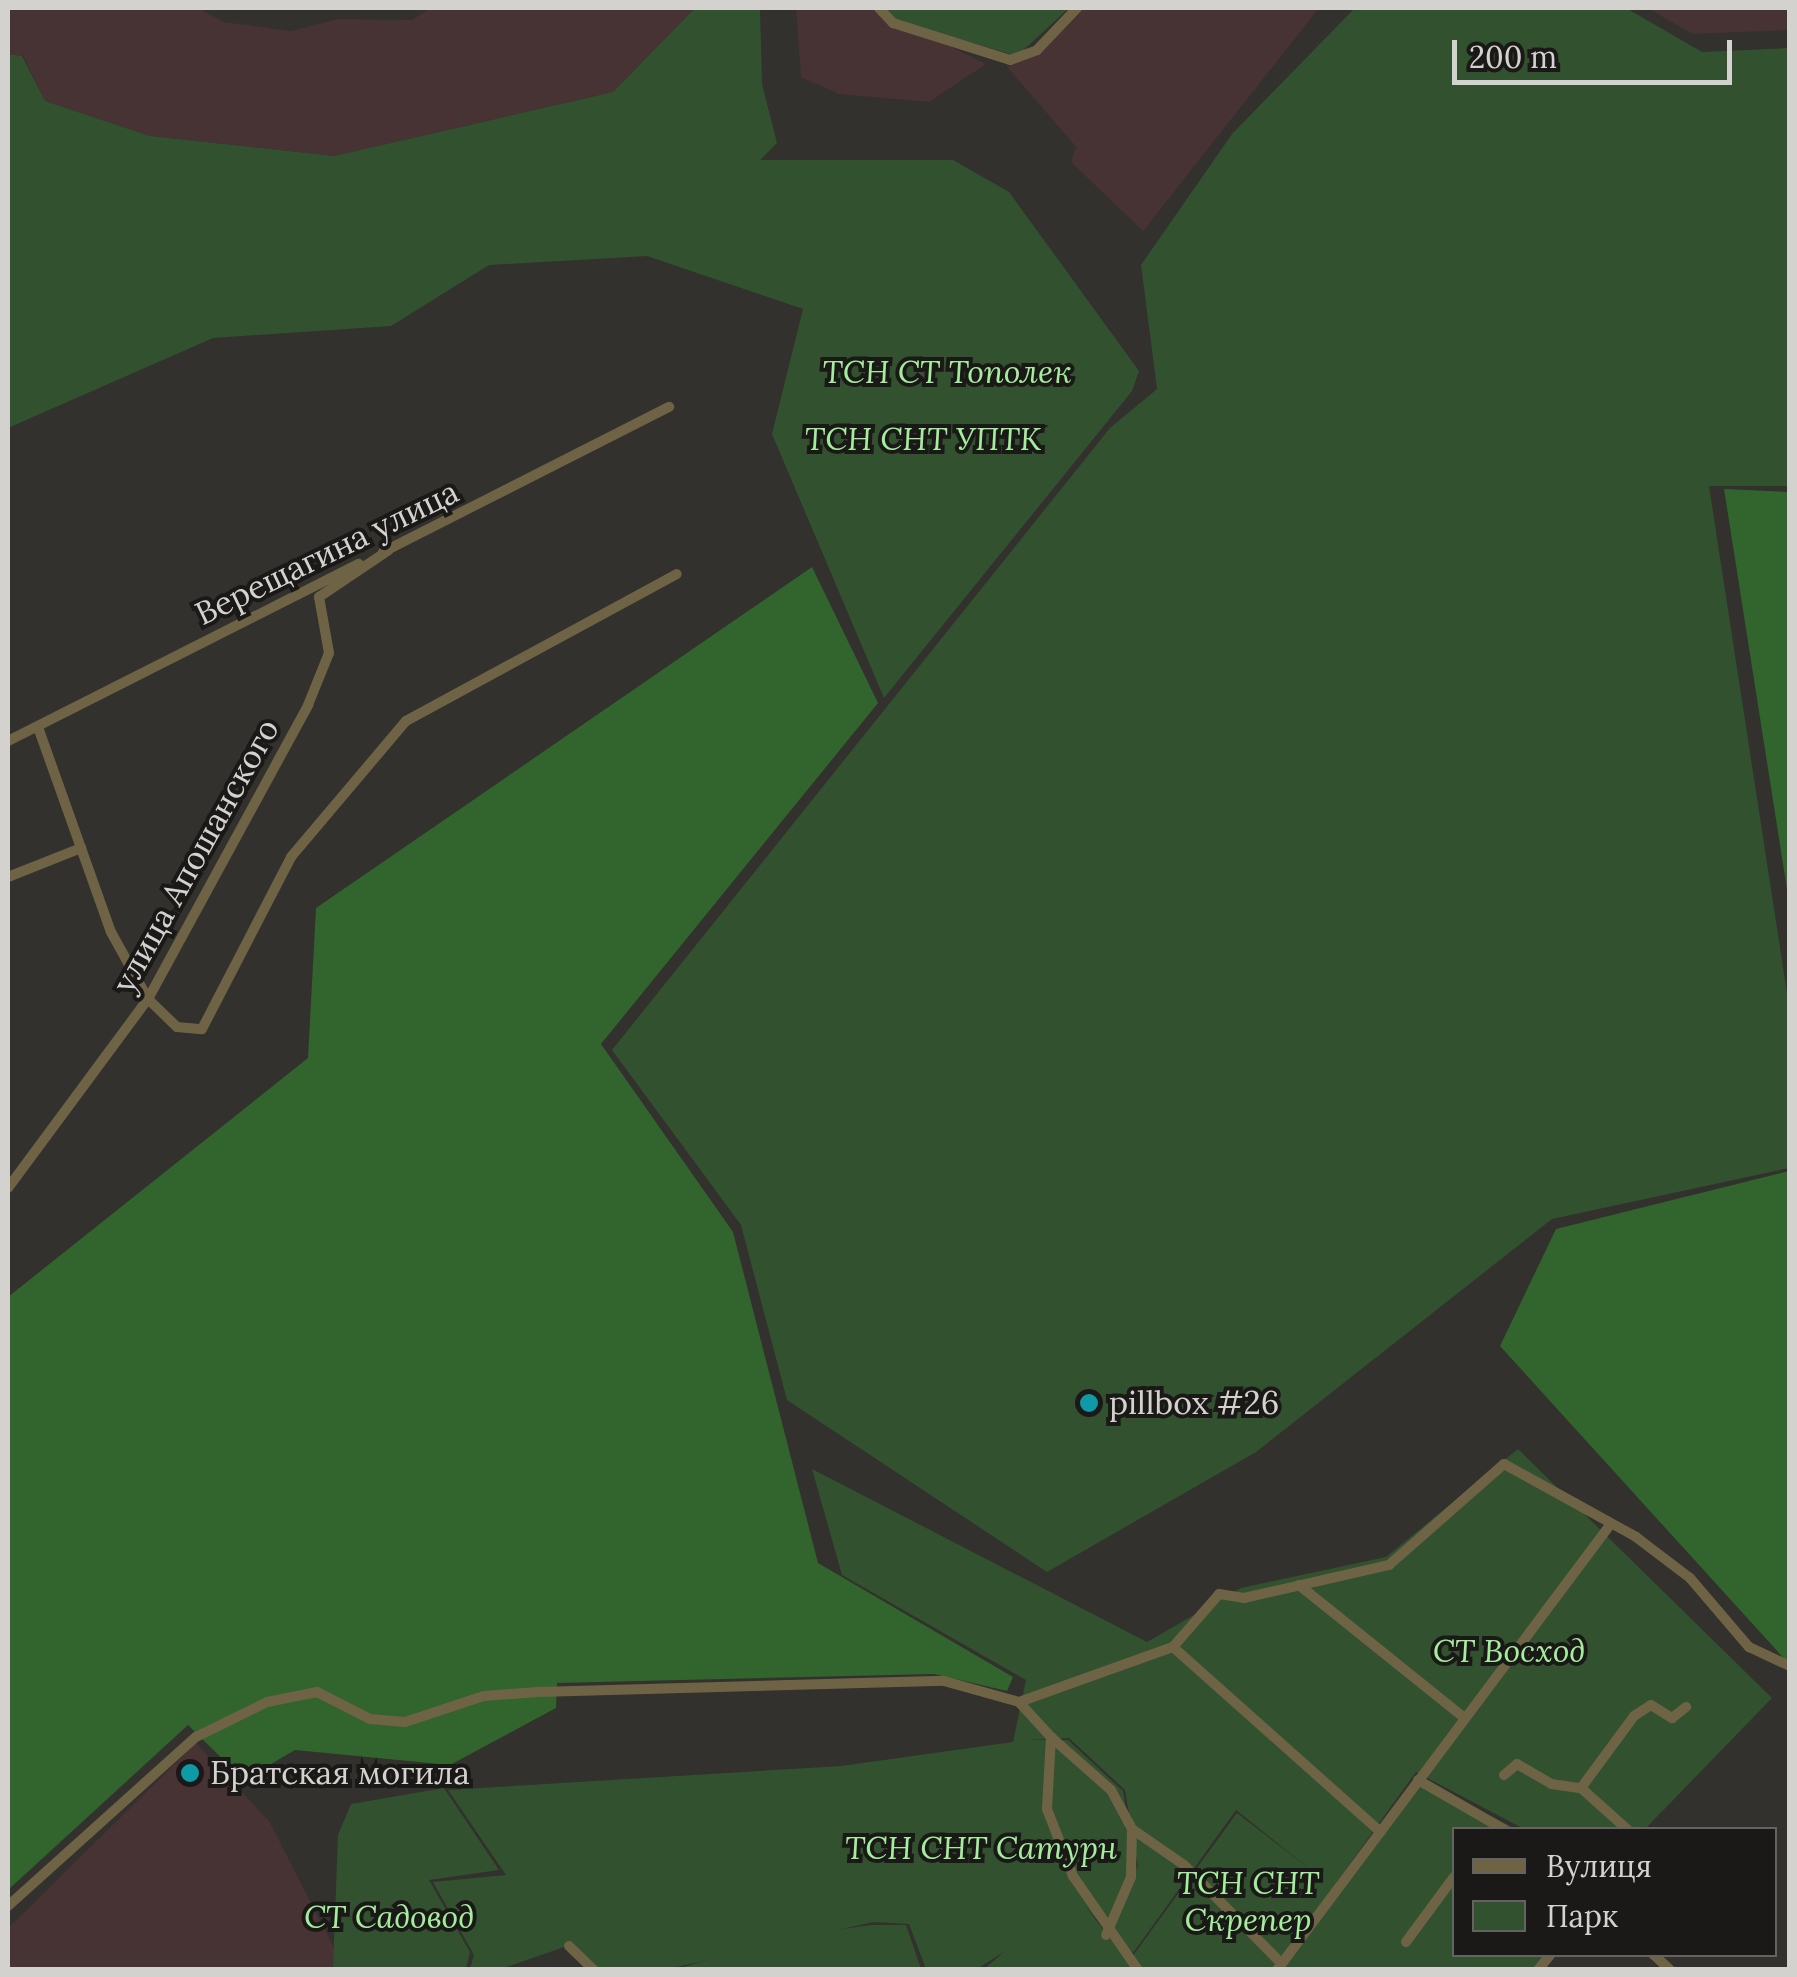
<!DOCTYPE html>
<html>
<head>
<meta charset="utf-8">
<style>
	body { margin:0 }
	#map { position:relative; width:1797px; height:1977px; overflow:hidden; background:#32312d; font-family:Lora,serif }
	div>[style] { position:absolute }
	.industrial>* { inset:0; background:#473234 }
	.green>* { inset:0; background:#32512f }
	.forest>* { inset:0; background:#32642d }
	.minor>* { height:10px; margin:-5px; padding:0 5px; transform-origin:5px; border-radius:5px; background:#6f6346 }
	.dots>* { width:28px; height:28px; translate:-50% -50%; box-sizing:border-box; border:5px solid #1a1917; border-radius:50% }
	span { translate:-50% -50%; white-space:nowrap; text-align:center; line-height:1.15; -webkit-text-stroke:8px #1a1917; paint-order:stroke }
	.park-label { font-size:32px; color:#a4ed9c; font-style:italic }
	.street-label { font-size:32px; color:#d3d2cf }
	.poi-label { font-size:32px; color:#d3d2cf }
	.left { translate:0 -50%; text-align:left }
	.frame { position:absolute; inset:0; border:10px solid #d3d2cf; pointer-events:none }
	.legend { position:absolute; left:1452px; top:1827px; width:325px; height:130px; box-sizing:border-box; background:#1a1917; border:2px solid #646361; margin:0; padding:12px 18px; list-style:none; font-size:30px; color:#d3d2cf }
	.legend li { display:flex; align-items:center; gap:20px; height:50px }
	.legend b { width:50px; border:2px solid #646361 }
	.scale { position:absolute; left:1452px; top:40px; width:280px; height:45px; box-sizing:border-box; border:5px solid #d3d2cf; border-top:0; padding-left:12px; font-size:30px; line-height:35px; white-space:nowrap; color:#d3d2cf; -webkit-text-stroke:8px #1a1917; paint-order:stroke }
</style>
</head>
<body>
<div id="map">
	<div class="industrial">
		<i style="clip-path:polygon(8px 8px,198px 8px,224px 22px,291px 31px,338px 19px,412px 20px,430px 8px,695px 8px,613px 92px,334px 156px,150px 136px,45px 101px,23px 56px,8px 54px)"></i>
		<i style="clip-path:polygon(796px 8px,872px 8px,986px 64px,929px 102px,839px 94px,801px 77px)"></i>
		<i style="clip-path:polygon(1077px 8px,1319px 8px,1143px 231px,1071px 162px,1076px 147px,1007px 67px,1033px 55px)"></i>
		<i style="clip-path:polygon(1647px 8px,1789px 8px,1789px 30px,1693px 34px)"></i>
		<i style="clip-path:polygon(196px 1743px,269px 1821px,345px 1969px,8px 1970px,8px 1928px)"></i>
	</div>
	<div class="green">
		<i style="clip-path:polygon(695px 8px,760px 8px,762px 84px,777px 143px,760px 160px,953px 160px,1009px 192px,1139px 371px,1132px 391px,884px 698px,772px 434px,803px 309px,647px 256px,489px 265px,391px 326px,213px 338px,8px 428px,8px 54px,22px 56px,45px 101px,150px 136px,334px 156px,613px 92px)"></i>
		<i style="clip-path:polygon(885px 8px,1069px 8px,1017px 56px,895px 20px)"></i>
		<i style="clip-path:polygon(1355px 8px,1626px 8px,1702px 52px,1789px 48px,1789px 486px,1709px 486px,1789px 1006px,1789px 1168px,1552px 1219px,1256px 1452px,1047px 1572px,787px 1400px,741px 1225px,612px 1050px,1110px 428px,1157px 389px,1141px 265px,1232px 134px)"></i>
		<i style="clip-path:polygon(1518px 1449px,1772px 1698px,1645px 1829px,1524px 1829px,1416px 1772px,1274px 1969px,1143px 1969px,1132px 1957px,1237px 1813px,1316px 1874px,1236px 1810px,1133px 1953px,1109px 1929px,1138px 1866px,1125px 1790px,1069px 1738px,1028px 1740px,1068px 1740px,1123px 1791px,1136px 1866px,1106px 1930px,1085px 1906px,1134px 1969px,984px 1969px,1005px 1951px,977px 1969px,926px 1969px,909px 1924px,873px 1922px,668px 1969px,596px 1969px,570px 1945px,501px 1969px,470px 1969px,474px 1955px,433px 1882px,506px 1875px,448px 1790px,841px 1766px,1013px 1742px,1026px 1680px,842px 1575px,812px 1469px,1147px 1642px,1241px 1588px,1386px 1557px)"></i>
		<i style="clip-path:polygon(1416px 1777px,1516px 1829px,1454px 1830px,1454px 1954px,1548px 1955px,1534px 1969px,1281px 1970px)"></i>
		<i style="clip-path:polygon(444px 1788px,499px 1870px,429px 1880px,470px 1952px,466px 1969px,333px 1969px,338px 1835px,351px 1804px)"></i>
		<i style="clip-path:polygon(871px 1925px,906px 1925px,921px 1969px,676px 1969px,785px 1937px)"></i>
	</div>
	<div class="forest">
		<i style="clip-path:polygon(1724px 489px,1789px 492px,1789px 902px)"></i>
		<i style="clip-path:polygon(812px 567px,878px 703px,601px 1044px,733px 1232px,818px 1563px,1013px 1677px,1007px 1691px,934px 1674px,557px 1683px,556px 1708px,450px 1765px,295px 1750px,244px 1780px,188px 1725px,8px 1890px,8px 1297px,308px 1058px,316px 908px)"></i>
		<i style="clip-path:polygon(1789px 1171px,1789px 1664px,1500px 1346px,1556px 1229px)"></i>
	</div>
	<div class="minor">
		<i style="left:879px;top:8px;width:21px;rotate:47deg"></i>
		<i style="left:893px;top:23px;width:123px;rotate:17.5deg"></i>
		<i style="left:1010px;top:60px;width:29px;rotate:-20deg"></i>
		<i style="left:1037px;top:50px;width:58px;rotate:-46.4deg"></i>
		<i style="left:383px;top:552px;width:321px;rotate:-26.9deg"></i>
		<i style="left:39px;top:730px;width:214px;rotate:70.4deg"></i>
		<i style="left:111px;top:932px;width:77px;rotate:61.1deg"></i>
		<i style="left:148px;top:999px;width:40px;rotate:44deg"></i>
		<i style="left:177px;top:1027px;width:25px;rotate:5deg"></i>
		<i style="left:202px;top:1029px;width:194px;rotate:-62.6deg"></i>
		<i style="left:291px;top:857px;width:178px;rotate:-49.8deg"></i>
		<i style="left:406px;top:721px;width:308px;rotate:-28.5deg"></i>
		<i style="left:8px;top:741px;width:393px;rotate:-26.8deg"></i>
		<i style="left:8px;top:877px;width:79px;rotate:-21.7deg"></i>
		<i style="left:8px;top:1188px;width:235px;rotate:-53.5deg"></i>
		<i style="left:148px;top:999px;width:335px;rotate:-61.4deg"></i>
		<i style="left:308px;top:705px;width:56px;rotate:-68deg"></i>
		<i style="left:329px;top:653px;width:57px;rotate:-100.1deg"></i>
		<i style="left:319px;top:597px;width:84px;rotate:-33.9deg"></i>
		<i style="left:1299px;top:1585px;width:209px;rotate:38.8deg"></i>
		<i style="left:1173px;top:1647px;width:278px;rotate:41.7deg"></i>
		<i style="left:1019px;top:1702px;width:47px;rotate:47.6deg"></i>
		<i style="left:1051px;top:1737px;width:72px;rotate:93.2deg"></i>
		<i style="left:1047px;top:1809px;width:72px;rotate:68.8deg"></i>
		<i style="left:1073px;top:1876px;width:114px;rotate:55.3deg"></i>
		<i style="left:1051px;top:1737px;width:80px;rotate:41.5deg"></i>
		<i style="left:1111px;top:1790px;width:44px;rotate:61.7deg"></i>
		<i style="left:1132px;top:1829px;width:48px;rotate:91.2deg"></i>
		<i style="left:1131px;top:1877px;width:63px;rotate:113.3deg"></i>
		<i style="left:1504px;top:1775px;width:17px;rotate:-40deg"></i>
		<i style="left:1517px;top:1764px;width:39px;rotate:30deg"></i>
		<i style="left:1551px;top:1784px;width:30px;rotate:8deg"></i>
		<i style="left:1581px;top:1788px;width:63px;rotate:41.8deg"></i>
		<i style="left:1418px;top:1780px;width:100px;rotate:29.9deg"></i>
		<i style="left:1581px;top:1788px;width:89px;rotate:-53.6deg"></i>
		<i style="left:1634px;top:1716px;width:20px;rotate:-33deg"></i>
		<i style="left:1651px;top:1705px;width:25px;rotate:32deg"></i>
		<i style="left:1672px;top:1718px;width:18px;rotate:-38deg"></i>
		<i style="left:1132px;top:1829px;width:63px;rotate:34.7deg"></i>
		<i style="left:1184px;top:1865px;width:138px;rotate:45.3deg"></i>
		<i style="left:8px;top:1906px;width:253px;rotate:-42deg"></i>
		<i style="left:196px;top:1737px;width:79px;rotate:-26.2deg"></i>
		<i style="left:267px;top:1702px;width:51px;rotate:-11.3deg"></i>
		<i style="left:317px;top:1692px;width:59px;rotate:27deg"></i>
		<i style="left:370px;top:1719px;width:35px;rotate:5deg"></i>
		<i style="left:405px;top:1722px;width:83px;rotate:-18.2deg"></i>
		<i style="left:484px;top:1696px;width:54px;rotate:-4.2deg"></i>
		<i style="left:538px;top:1692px;width:406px;rotate:-1.6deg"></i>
		<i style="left:944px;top:1681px;width:78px;rotate:15.6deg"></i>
		<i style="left:1019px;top:1702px;width:164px;rotate:-19.7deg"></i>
		<i style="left:1173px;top:1647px;width:70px;rotate:-49deg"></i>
		<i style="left:1219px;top:1594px;width:25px;rotate:9deg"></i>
		<i style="left:1244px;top:1598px;width:149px;rotate:-12.8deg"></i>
		<i style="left:1389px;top:1565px;width:153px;rotate:-41.3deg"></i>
		<i style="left:1504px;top:1464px;width:151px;rotate:28.9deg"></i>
		<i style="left:1636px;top:1537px;width:68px;rotate:37.2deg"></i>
		<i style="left:1690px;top:1578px;width:91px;rotate:49.5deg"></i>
		<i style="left:1749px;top:1647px;width:45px;rotate:24.9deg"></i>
		<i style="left:1406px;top:1942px;width:81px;rotate:-53.6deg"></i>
		<i style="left:569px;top:1946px;width:35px;rotate:44deg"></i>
		<i style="left:1653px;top:1954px;width:23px;rotate:43deg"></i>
		<i style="left:1277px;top:1970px;width:556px;rotate:-53.19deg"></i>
		<i style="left:1538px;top:1970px;width:21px;rotate:-51deg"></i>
	</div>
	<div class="dots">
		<i style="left:1089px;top:1403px;background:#0f9aa8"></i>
		<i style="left:190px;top:1773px;background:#0f9aa8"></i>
	</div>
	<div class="park-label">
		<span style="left:947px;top:372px">ТСН СТ Тополек</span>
		<span style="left:923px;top:439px">ТСН СНТ УПТК</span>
		<span style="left:1509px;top:1651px">СТ Восход</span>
		<span style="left:981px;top:1848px">ТСН СНТ Сатурн</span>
		<span style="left:1248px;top:1902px">ТСН СНТ<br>Скрепер</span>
		<span style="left:389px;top:1917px">СТ Садовод</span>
	</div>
	<div class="street-label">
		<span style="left:327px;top:553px;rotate:-26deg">Верещагина улица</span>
		<span style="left:196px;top:856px;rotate:-61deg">улица Апошанского</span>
	</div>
	<div class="poi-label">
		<span class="left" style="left:1109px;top:1403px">pillbox #26</span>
		<span class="left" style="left:210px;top:1773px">Братская могила</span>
	</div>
	<div class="frame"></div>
	<ul class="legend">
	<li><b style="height:12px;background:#6f6346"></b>Вулиця</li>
	<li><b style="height:28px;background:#32512f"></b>Парк</li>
	</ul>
	<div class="scale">200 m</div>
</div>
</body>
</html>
